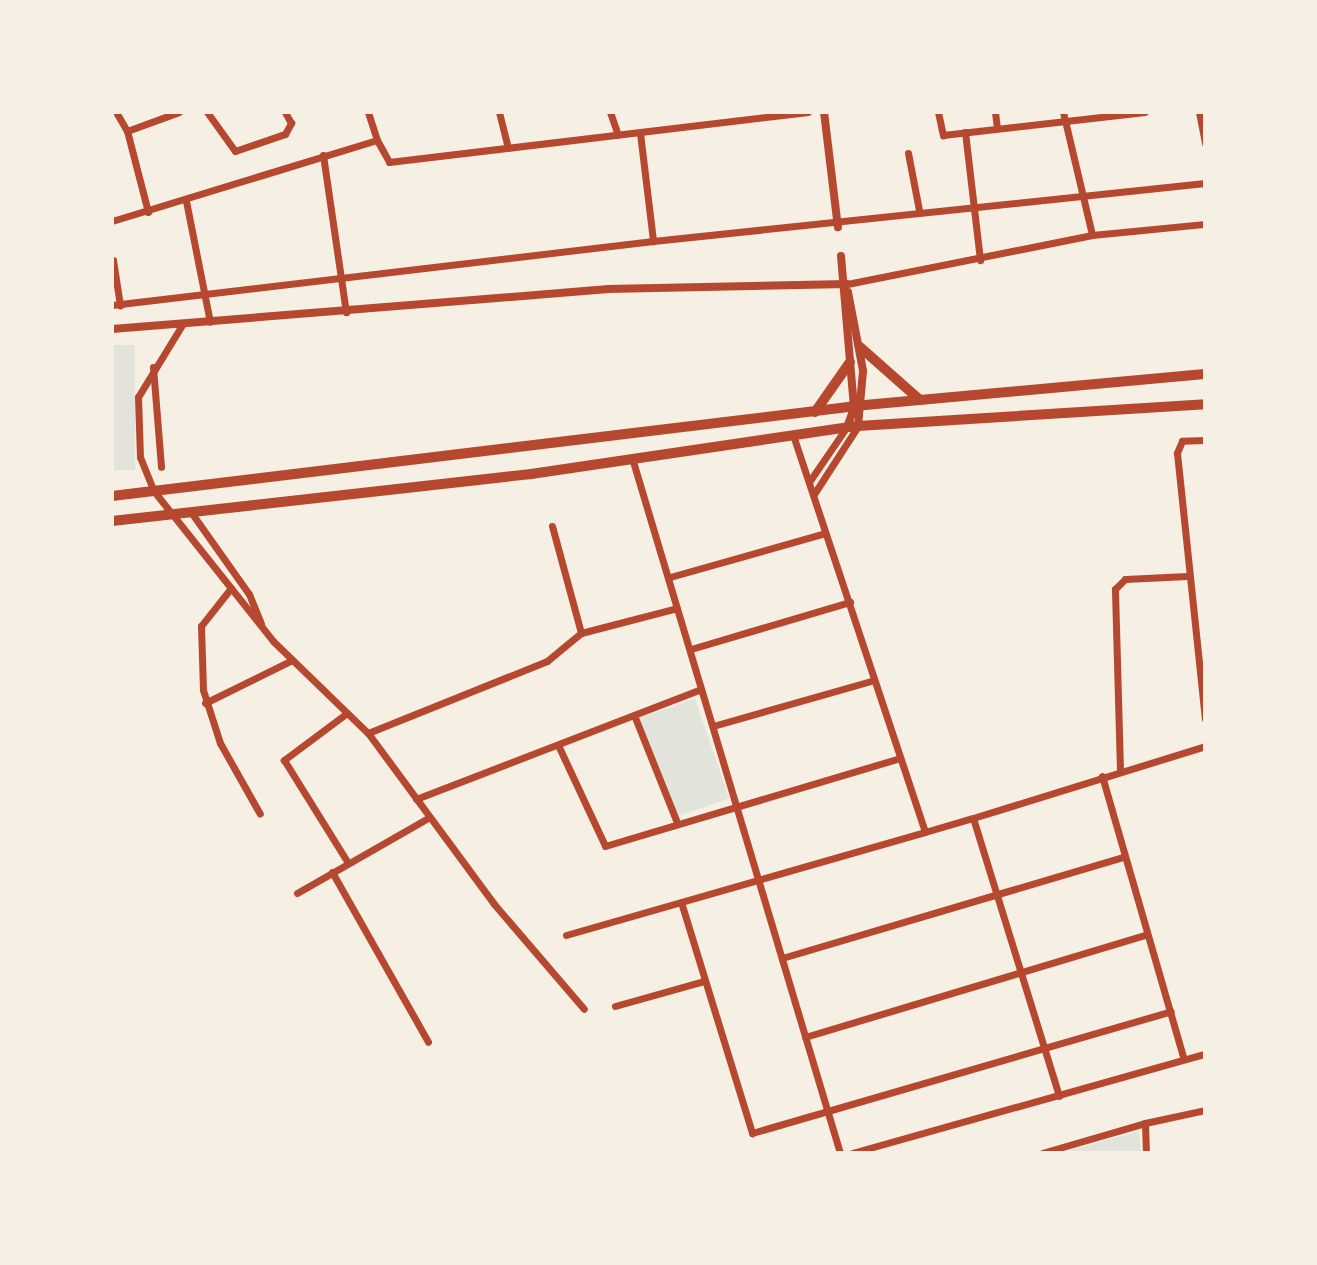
<!DOCTYPE html>
<html>
<head>
<meta charset="utf-8">
<style>
	body { margin:0 }
	#map { position:relative; width:1317px; height:1265px; overflow:hidden; background:#f6efe4; font-family:Jost,sans-serif }
	div>[style] { position:absolute }
	.green>* { inset:0; background:#e2e4dc; transform-origin:0 0 }
	.minor>* { height:7px; margin:-3.5px; padding:0 3.5px; transform-origin:3.5px; border-radius:3.5px; background:#b5482f }
	.tertiary>* { height:8px; margin:-4px; padding:0 4px; transform-origin:4px; border-radius:4px; background:#b5482f }
	.primary>* { height:10px; margin:-5px; padding:0 5px; transform-origin:5px; border-radius:5px; background:#b5482f }
	span { translate:-50% -50%; white-space:nowrap; text-align:center; line-height:1.15; -webkit-text-stroke:7px #f6efe4; paint-order:stroke }
	.frame { position:absolute; inset:0; border:114px solid #f6efe4; pointer-events:none }
</style>
</head>
<body>
<div id="map">
	<div class="green">
		<i style="left:135px;top:345px;width:125px;height:23px;rotate:90deg"></i>
		<i style="left:695px;top:699px;width:105px;height:61px;rotate:71deg"></i>
		<i style="clip-path:polygon(1139px 1131px,1141px 1153px,1061px 1153px)"></i>
	</div>
	<div class="minor">
		<i style="left:116px;top:112px;width:22px;rotate:60deg"></i>
		<i style="left:207px;top:112px;width:48px;rotate:54.3deg"></i>
		<i style="left:235px;top:151px;width:53px;rotate:-18.8deg"></i>
		<i style="left:285px;top:134px;width:13px;rotate:-61deg"></i>
		<i style="left:291px;top:123px;width:13px;rotate:-119deg"></i>
		<i style="left:499px;top:112px;width:37px;rotate:76deg"></i>
		<i style="left:610px;top:112px;width:24px;rotate:71deg"></i>
		<i style="left:938px;top:112px;width:24px;rotate:78deg"></i>
		<i style="left:943px;top:135px;width:203px;rotate:-6.5deg"></i>
		<i style="left:995px;top:112px;width:16px;rotate:83deg"></i>
		<i style="left:1063px;top:112px;width:126px;rotate:76.7deg"></i>
		<i style="left:1199px;top:112px;width:32px;rotate:79deg"></i>
		<i style="left:965px;top:132px;width:129px;rotate:83.3deg"></i>
		<i style="left:640px;top:133px;width:109px;rotate:83.1deg"></i>
		<i style="left:653px;top:241px;width:555px;rotate:-6deg"></i>
		<i style="left:377px;top:140px;width:25px;rotate:61deg"></i>
		<i style="left:389px;top:162px;width:422px;rotate:-6.8deg"></i>
		<i style="left:908px;top:153px;width:58px;rotate:79.1deg"></i>
		<i style="left:323px;top:155px;width:159px;rotate:81.7deg"></i>
		<i style="left:186px;top:201px;width:123px;rotate:78.8deg"></i>
		<i style="left:148px;top:212px;width:84px;rotate:-104.5deg"></i>
		<i style="left:127px;top:131px;width:55px;rotate:-20.1deg"></i>
		<i style="left:112px;top:221px;width:277px;rotate:-17deg"></i>
		<i style="left:377px;top:140px;width:29px;rotate:-108deg"></i>
		<i style="left:113px;top:260px;width:46px;rotate:81.2deg"></i>
		<i style="left:847px;top:284px;width:250px;rotate:-11.3deg"></i>
		<i style="left:1092px;top:235px;width:114px;rotate:-5.6deg"></i>
		<i style="left:112px;top:305px;width:545px;rotate:-6.75deg"></i>
		<i style="left:182px;top:325px;width:84px;rotate:121.4deg"></i>
		<i style="left:138px;top:397px;width:60px;rotate:88.1deg"></i>
		<i style="left:140px;top:457px;width:35px;rotate:68deg"></i>
		<i style="left:153px;top:490px;width:194px;rotate:51.5deg"></i>
		<i style="left:274px;top:642px;width:131px;rotate:44.1deg"></i>
		<i style="left:368px;top:733px;width:212px;rotate:53.6deg"></i>
		<i style="left:494px;top:904px;width:138px;rotate:49.4deg"></i>
		<i style="left:153px;top:367px;width:100px;rotate:85.4deg"></i>
		<i style="left:793px;top:435px;width:418px;rotate:71.6deg"></i>
		<i style="left:925px;top:832px;width:50px;rotate:-16.3deg"></i>
		<i style="left:973px;top:818px;width:291px;rotate:72.8deg"></i>
		<i style="left:1205px;top:440px;width:23px;rotate:178deg"></i>
		<i style="left:1182px;top:441px;width:13px;rotate:113deg"></i>
		<i style="left:1177px;top:453px;width:267px;rotate:84deg"></i>
		<i style="left:632px;top:458px;width:725px;rotate:73.34deg"></i>
		<i style="left:809px;top:482px;width:65px;rotate:-55.6deg"></i>
		<i style="left:814px;top:494px;width:81px;rotate:-57.1deg"></i>
		<i style="left:193px;top:515px;width:97px;rotate:54.7deg"></i>
		<i style="left:249px;top:594px;width:32px;rotate:68deg"></i>
		<i style="left:552px;top:526px;width:111px;rotate:74.8deg"></i>
		<i style="left:670px;top:577px;width:161px;rotate:-15.8deg"></i>
		<i style="left:231px;top:588px;width:48px;rotate:128.3deg"></i>
		<i style="left:201px;top:626px;width:64px;rotate:88.2deg"></i>
		<i style="left:203px;top:690px;width:56px;rotate:72.2deg"></i>
		<i style="left:220px;top:743px;width:81px;rotate:60.6deg"></i>
		<i style="left:691px;top:649px;width:166px;rotate:-16.5deg"></i>
		<i style="left:205px;top:703px;width:97px;rotate:-26.3deg"></i>
		<i style="left:347px;top:713px;width:79px;rotate:143.3deg"></i>
		<i style="left:284px;top:760px;width:121px;rotate:58.1deg"></i>
		<i style="left:634px;top:715px;width:113px;rotate:68.2deg"></i>
		<i style="left:713px;top:726px;width:167px;rotate:-15.9deg"></i>
		<i style="left:368px;top:733px;width:193px;rotate:-21.9deg"></i>
		<i style="left:547px;top:661px;width:44px;rotate:-39.5deg"></i>
		<i style="left:581px;top:633px;width:99px;rotate:-14.6deg"></i>
		<i style="left:558px;top:745px;width:111px;rotate:65deg"></i>
		<i style="left:605px;top:846px;width:308px;rotate:-16.6deg"></i>
		<i style="left:1120px;top:770px;width:181px;rotate:-91.6deg"></i>
		<i style="left:1115px;top:589px;width:14px;rotate:-45deg"></i>
		<i style="left:1125px;top:579px;width:62px;rotate:-2.8deg"></i>
		<i style="left:1102px;top:776px;width:292px;rotate:73.9deg"></i>
		<i style="left:416px;top:799px;width:305px;rotate:-21.1deg"></i>
		<i style="left:973px;top:818px;width:243px;rotate:-17.2deg"></i>
		<i style="left:332px;top:872px;width:195px;rotate:60.5deg"></i>
		<i style="left:297px;top:893px;width:151px;rotate:-29.8deg"></i>
		<i style="left:681px;top:902px;width:242px;rotate:72.9deg"></i>
		<i style="left:752px;top:1133px;width:436px;rotate:-16.2deg"></i>
		<i style="left:566px;top:935px;width:373px;rotate:-16deg"></i>
		<i style="left:782px;top:958px;width:357px;rotate:-16.5deg"></i>
		<i style="left:615px;top:1006px;width:92px;rotate:-15.7deg"></i>
		<i style="left:805px;top:1037px;width:356px;rotate:-16.7deg"></i>
		<i style="left:852px;top:1153px;width:367px;rotate:-15.7deg"></i>
		<i style="left:1042px;top:1153px;width:107px;rotate:-16.2deg"></i>
		<i style="left:1146px;top:1153px;width:30px;rotate:-92deg"></i>
		<i style="left:1145px;top:1123px;width:61px;rotate:-12.2deg"></i>
	</div>
	<div class="tertiary">
		<i style="left:824px;top:112px;width:116px;rotate:83.1deg"></i>
		<i style="left:841px;top:256px;width:153px;rotate:85.1deg"></i>
		<i style="left:854px;top:408px;width:20px;rotate:110deg"></i>
		<i style="left:848px;top:292px;width:80px;rotate:79.2deg"></i>
		<i style="left:863px;top:371px;width:55px;rotate:95.2deg"></i>
		<i style="left:112px;top:329px;width:498px;rotate:-4.6deg"></i>
		<i style="left:608px;top:289px;width:239px;rotate:-1.2deg"></i>
	</div>
	<div class="primary">
		<i style="left:860px;top:347px;width:80px;rotate:41.5deg"></i>
		<i style="left:815px;top:412px;width:61px;rotate:-55deg"></i>
		<i style="left:112px;top:496px;width:758px;rotate:-6.89deg"></i>
		<i style="left:865px;top:405px;width:341px;rotate:-5.2deg"></i>
		<i style="left:112px;top:521px;width:422px;rotate:-6.4deg"></i>
		<i style="left:531px;top:474px;width:331px;rotate:-8.4deg"></i>
		<i style="left:858px;top:426px;width:348px;rotate:-3.6deg"></i>
	</div>
	<div class="frame"></div>
</div>
</body>
</html>
